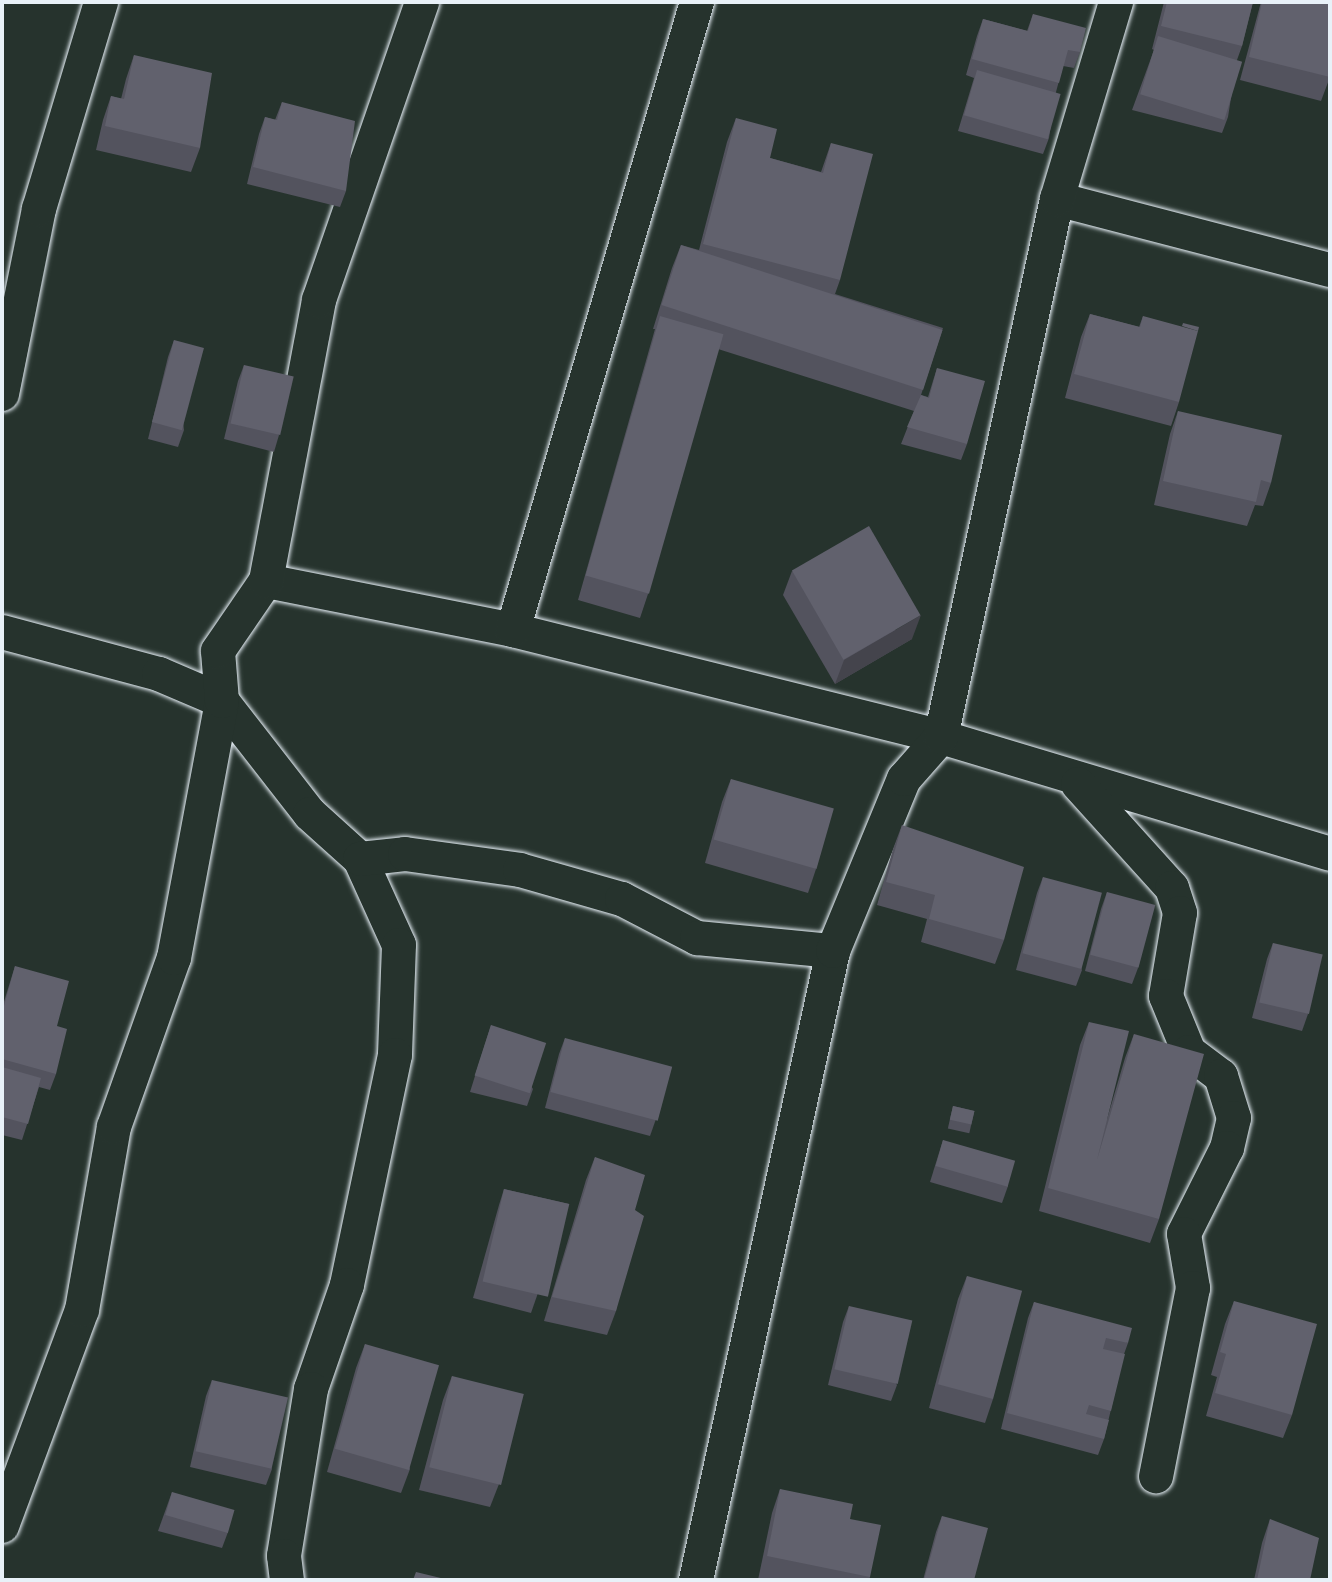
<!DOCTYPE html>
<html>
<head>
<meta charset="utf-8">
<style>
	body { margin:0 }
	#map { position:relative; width:1332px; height:1582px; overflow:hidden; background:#26332d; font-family:Dekko,sans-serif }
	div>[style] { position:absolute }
	.roads { filter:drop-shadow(0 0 2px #e8f1f8) drop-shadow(0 0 2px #e8f1f8) }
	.street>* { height:34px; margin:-17px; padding:0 17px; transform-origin:17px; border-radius:17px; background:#26332d }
	.wall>* { inset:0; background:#53535e; transform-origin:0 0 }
	.shaded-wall>* { inset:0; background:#44444c }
	.building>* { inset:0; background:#61616d; transform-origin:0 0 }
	span { translate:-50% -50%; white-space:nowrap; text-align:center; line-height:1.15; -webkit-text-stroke:7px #26332d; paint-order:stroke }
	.frame { position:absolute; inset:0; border:4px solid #e8f1f8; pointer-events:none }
</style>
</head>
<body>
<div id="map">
	<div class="roads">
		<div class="street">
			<i style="left:1057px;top:199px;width:282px;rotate:14.6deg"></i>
			<i style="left:2px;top:394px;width:189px;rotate:-78.7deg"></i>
			<i style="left:39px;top:209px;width:216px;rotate:-73.3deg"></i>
			<i style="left:266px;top:581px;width:252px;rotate:11.2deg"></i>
			<i style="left:513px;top:630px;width:441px;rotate:14deg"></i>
			<i style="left:941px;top:737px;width:406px;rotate:16.7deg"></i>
			<i style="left:513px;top:630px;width:654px;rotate:-73.67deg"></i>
			<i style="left:2px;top:632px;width:163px;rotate:15deg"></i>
			<i style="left:159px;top:674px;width:69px;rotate:23.2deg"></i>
			<i style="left:222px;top:701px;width:143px;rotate:52.1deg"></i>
			<i style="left:310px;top:814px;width:67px;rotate:42deg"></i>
			<i style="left:360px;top:859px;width:94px;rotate:65.6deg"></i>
			<i style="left:399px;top:945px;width:110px;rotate:92.1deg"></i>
			<i style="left:395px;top:1055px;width:235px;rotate:101.8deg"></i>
			<i style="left:347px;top:1285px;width:110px;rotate:109.1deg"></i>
			<i style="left:311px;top:1389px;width:169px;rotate:99.2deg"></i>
			<i style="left:284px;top:1556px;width:24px;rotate:83deg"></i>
			<i style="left:1078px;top:784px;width:140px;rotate:47.9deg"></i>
			<i style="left:1172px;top:888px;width:26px;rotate:72deg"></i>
			<i style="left:1180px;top:913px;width:84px;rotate:99.6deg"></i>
			<i style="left:1166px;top:996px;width:61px;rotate:67.7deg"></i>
			<i style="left:1189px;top:1052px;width:40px;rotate:37deg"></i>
			<i style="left:1221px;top:1076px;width:44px;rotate:72.8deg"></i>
			<i style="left:1234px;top:1118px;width:31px;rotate:103deg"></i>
			<i style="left:1227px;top:1148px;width:96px;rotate:116.6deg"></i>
			<i style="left:1184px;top:1234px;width:55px;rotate:80.5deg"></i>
			<i style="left:1193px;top:1288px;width:192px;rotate:101.1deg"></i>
			<i style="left:360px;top:859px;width:45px;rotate:-6.3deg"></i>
			<i style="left:405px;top:854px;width:116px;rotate:7.9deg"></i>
			<i style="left:520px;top:870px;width:106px;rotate:15.9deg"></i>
			<i style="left:622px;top:899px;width:85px;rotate:27.5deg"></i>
			<i style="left:697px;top:938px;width:137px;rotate:5.5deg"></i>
			<i style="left:2px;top:1526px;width:230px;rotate:-69.7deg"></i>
			<i style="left:82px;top:1310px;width:186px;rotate:-80.1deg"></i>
			<i style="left:114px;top:1127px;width:179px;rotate:-70.5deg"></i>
			<i style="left:174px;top:958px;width:261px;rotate:-79.4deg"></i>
			<i style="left:222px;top:701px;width:50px;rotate:-94.6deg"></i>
			<i style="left:218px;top:651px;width:85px;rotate:-55.6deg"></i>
			<i style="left:266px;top:581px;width:286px;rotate:-79.3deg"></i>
			<i style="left:319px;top:300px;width:315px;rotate:-70.9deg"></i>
			<i style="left:696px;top:1580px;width:644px;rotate:-77.71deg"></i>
			<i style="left:833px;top:951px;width:186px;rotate:-67.6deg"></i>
			<i style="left:904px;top:779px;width:56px;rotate:-48.6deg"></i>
			<i style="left:941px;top:737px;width:550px;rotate:-77.83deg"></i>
			<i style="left:1057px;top:199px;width:206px;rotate:-73.3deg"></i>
		</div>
	</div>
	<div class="wall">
		<i style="clip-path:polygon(1164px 2px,1253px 2px,1242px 46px,1237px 60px,1228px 117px,1222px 133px,1132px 110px,1154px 50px,1152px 49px)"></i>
		<i style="clip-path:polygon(1261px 2px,1330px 2px,1330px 77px,1321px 101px,1240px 80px)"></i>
		<i style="clip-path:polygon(1033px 14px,1080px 52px,1074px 68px,1063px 66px,1056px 92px,1049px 138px,1043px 154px,958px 131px,974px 78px,966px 75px,977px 36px,983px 19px,1027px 31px)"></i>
		<i style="clip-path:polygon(134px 55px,200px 148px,191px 172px,96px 150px,103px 120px,111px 96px,121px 99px,126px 79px)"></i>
		<i style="clip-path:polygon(282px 102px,346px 191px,340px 207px,247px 184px,259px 134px,265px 117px,275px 120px)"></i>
		<i style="clip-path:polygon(736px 118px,770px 158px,821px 172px,831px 143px,840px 280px,835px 294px,943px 328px,921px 395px,928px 397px,937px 368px,967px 444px,961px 460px,901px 444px,914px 411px,718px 349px,648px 594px,640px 618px,578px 600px,655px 329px,653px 329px,672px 268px,681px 245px,699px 250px,727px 142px)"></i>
		<i style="clip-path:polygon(1090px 314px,1139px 327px,1143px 316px,1179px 402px,1171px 426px,1065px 398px,1081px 337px)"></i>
		<i style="clip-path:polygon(174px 340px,184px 430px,178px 447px,148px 439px,168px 357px)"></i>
		<i style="clip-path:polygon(244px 365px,279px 435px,274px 452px,224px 439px,238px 381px)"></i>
		<i style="clip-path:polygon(1178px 411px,1271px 483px,1263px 506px,1255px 505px,1247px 526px,1154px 505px,1170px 434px)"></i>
		<i style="clip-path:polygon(792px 571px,912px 639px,835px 684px,783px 595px)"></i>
		<i style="clip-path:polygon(731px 779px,816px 869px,808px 893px,705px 863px,722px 802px)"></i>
		<i style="clip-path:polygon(902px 825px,1004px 940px,995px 964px,921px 942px,927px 919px,877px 905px,893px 849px)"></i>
		<i style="clip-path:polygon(1043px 877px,1082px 970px,1076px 986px,1016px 970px,1037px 893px)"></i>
		<i style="clip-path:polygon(1107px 892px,1138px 968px,1132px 984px,1085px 971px,1101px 909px)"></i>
		<i style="clip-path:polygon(1273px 943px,1308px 1014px,1302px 1031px,1252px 1018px,1267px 959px)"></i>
		<i style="clip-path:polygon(15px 966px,57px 1026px,56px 1074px,50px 1090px,39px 1087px,22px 1140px,2px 1135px,2px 1008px)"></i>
		<i style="clip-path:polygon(1089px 1022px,1107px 1119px,1125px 1058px,1134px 1034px,1159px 1219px,1150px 1243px,1039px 1211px,1080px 1045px)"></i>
		<i style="clip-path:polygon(491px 1025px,533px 1089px,527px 1106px,470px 1092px)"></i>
		<i style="clip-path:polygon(565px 1038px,656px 1119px,650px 1136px,545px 1108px,559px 1054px)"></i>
		<i style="left:953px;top:1106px;width:22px;height:23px;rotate:13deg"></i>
		<i style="clip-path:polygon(943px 1140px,1008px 1186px,1002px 1203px,930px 1182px)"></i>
		<i style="clip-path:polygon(595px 1157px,635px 1210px,616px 1311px,607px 1335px,544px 1321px,586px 1180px)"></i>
		<i style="clip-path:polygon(504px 1189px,569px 1204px,531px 1313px,473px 1298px,499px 1205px)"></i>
		<i style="clip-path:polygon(967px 1276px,993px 1399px,985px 1423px,929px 1408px,958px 1299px)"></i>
		<i style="clip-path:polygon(1234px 1301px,1292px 1415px,1283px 1438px,1206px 1416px,1217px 1377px,1211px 1375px,1225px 1324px)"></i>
		<i style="clip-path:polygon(1034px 1302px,1128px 1343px,1124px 1354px,1104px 1439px,1098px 1455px,1001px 1429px,1028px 1318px)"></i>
		<i style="clip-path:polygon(849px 1306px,897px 1385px,891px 1401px,828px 1385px,843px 1322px)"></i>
		<i style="clip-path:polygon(365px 1344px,410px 1469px,401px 1493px,327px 1472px,356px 1368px)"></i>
		<i style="clip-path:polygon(452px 1376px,499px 1484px,490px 1507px,419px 1490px,443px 1400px)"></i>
		<i style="clip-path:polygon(212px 1380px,272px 1469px,266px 1485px,190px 1467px,206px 1396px)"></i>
		<i style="clip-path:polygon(780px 1489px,850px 1519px,870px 1577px,869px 1580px,758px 1580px,772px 1513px)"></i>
		<i style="clip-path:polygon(172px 1492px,228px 1532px,222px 1548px,158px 1531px)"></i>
		<i style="clip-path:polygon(942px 1516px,974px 1580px,923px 1580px,936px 1532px)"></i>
		<i style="clip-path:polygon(1270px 1519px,1310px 1580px,1254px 1580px,1262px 1543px)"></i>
	</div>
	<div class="shaded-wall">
		<i style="clip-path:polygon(921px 615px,912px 639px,835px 684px,844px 660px)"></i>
	</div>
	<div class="building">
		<i style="clip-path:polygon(1167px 2px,1253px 2px,1242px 46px,1161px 26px)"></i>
		<i style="clip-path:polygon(1262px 2px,1330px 2px,1330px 77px,1249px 57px)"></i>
		<i style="clip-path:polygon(1033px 14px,1086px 28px,1080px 52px,1068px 50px,1059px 83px,972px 59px,983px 19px,1028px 31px)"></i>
		<i style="left:1158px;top:36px;width:88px;height:61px;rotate:17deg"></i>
		<i style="clip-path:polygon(134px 55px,212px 73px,200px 148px,105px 126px,111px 96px,124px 99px)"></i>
		<i style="left:977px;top:70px;width:87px;height:47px;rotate:16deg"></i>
		<i style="clip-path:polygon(282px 102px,355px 121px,346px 191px,253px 167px,265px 117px,277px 120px)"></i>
		<i style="clip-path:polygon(736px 118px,777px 129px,770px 158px,823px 173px,831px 143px,873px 154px,840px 280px,703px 244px)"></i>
		<i style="left:681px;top:245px;width:275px;height:63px;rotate:18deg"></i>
		<i style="clip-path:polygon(1090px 314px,1140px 327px,1143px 316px,1198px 331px,1179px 402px,1074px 374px)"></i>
		<i style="left:660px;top:316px;width:66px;height:270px;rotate:16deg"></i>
		<i style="clip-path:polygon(1183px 323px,1199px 327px,1195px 343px,1198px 331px,1182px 326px)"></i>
		<i style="left:174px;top:340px;width:31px;height:85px;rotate:15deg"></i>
		<i style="left:244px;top:365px;width:51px;height:60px;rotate:13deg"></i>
		<i style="clip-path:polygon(937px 368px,985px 381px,967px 444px,907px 427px,921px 395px,929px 398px)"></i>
		<i style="clip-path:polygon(1178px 411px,1282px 435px,1271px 483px,1261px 480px,1256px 502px,1163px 481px)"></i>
		<i style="left:869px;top:526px;width:103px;height:89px;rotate:60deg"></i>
		<i style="left:731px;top:779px;width:107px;height:63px;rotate:16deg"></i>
		<i style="clip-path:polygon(902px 825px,1024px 867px,1004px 940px,929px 919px,935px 895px,886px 882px)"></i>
		<i style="left:1043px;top:877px;width:61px;height:79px;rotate:15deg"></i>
		<i style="left:1107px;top:892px;width:50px;height:65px;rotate:15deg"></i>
		<i style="left:1273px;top:943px;width:51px;height:61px;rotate:13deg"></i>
		<i style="clip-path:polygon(15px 966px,69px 981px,57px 1026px,67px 1029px,56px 1074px,2px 1059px,2px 1013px)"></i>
		<i style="clip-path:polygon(1089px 1022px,1129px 1031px,1097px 1160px,1134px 1034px,1204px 1054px,1159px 1219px,1048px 1188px)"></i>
		<i style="left:491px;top:1025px;width:58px;height:53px;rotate:18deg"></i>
		<i style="left:565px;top:1038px;width:111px;height:56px;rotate:15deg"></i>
		<i style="clip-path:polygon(2px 1067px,41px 1078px,28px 1124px,2px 1117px)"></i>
		<i style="left:953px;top:1106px;width:22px;height:14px;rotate:13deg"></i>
		<i style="left:943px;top:1140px;width:75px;height:27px;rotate:16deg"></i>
		<i style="clip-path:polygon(595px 1157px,645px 1175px,635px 1210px,644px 1216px,616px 1311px,552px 1297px)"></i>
		<i style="left:504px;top:1189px;width:67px;height:95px;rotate:13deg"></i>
		<i style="left:967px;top:1276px;width:57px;height:112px;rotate:15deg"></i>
		<i style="clip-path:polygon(1234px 1301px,1317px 1324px,1292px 1415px,1215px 1393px,1226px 1354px,1220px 1352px)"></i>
		<i style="clip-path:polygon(1034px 1302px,1132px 1328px,1128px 1343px,1106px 1338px,1103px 1349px,1125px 1354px,1111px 1411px,1089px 1405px,1086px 1414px,1109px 1420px,1104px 1439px,1007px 1413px)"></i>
		<i style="left:849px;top:1306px;width:65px;height:65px;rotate:13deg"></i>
		<i style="left:365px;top:1344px;width:77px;height:109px;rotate:16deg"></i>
		<i style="left:452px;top:1376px;width:74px;height:94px;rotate:14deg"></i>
		<i style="left:212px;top:1380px;width:78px;height:73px;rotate:13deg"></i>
		<i style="clip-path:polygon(780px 1489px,853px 1504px,850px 1519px,881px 1525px,870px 1577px,767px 1556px)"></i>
		<i style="left:172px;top:1492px;width:65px;height:24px;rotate:16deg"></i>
		<i style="clip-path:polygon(942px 1516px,988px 1528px,974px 1580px,924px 1580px)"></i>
		<i style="clip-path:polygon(1270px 1519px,1319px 1538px,1310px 1580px,1257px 1580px)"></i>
		<i style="clip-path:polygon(416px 1572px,449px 1580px,413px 1580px)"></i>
	</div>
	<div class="frame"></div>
</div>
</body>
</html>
